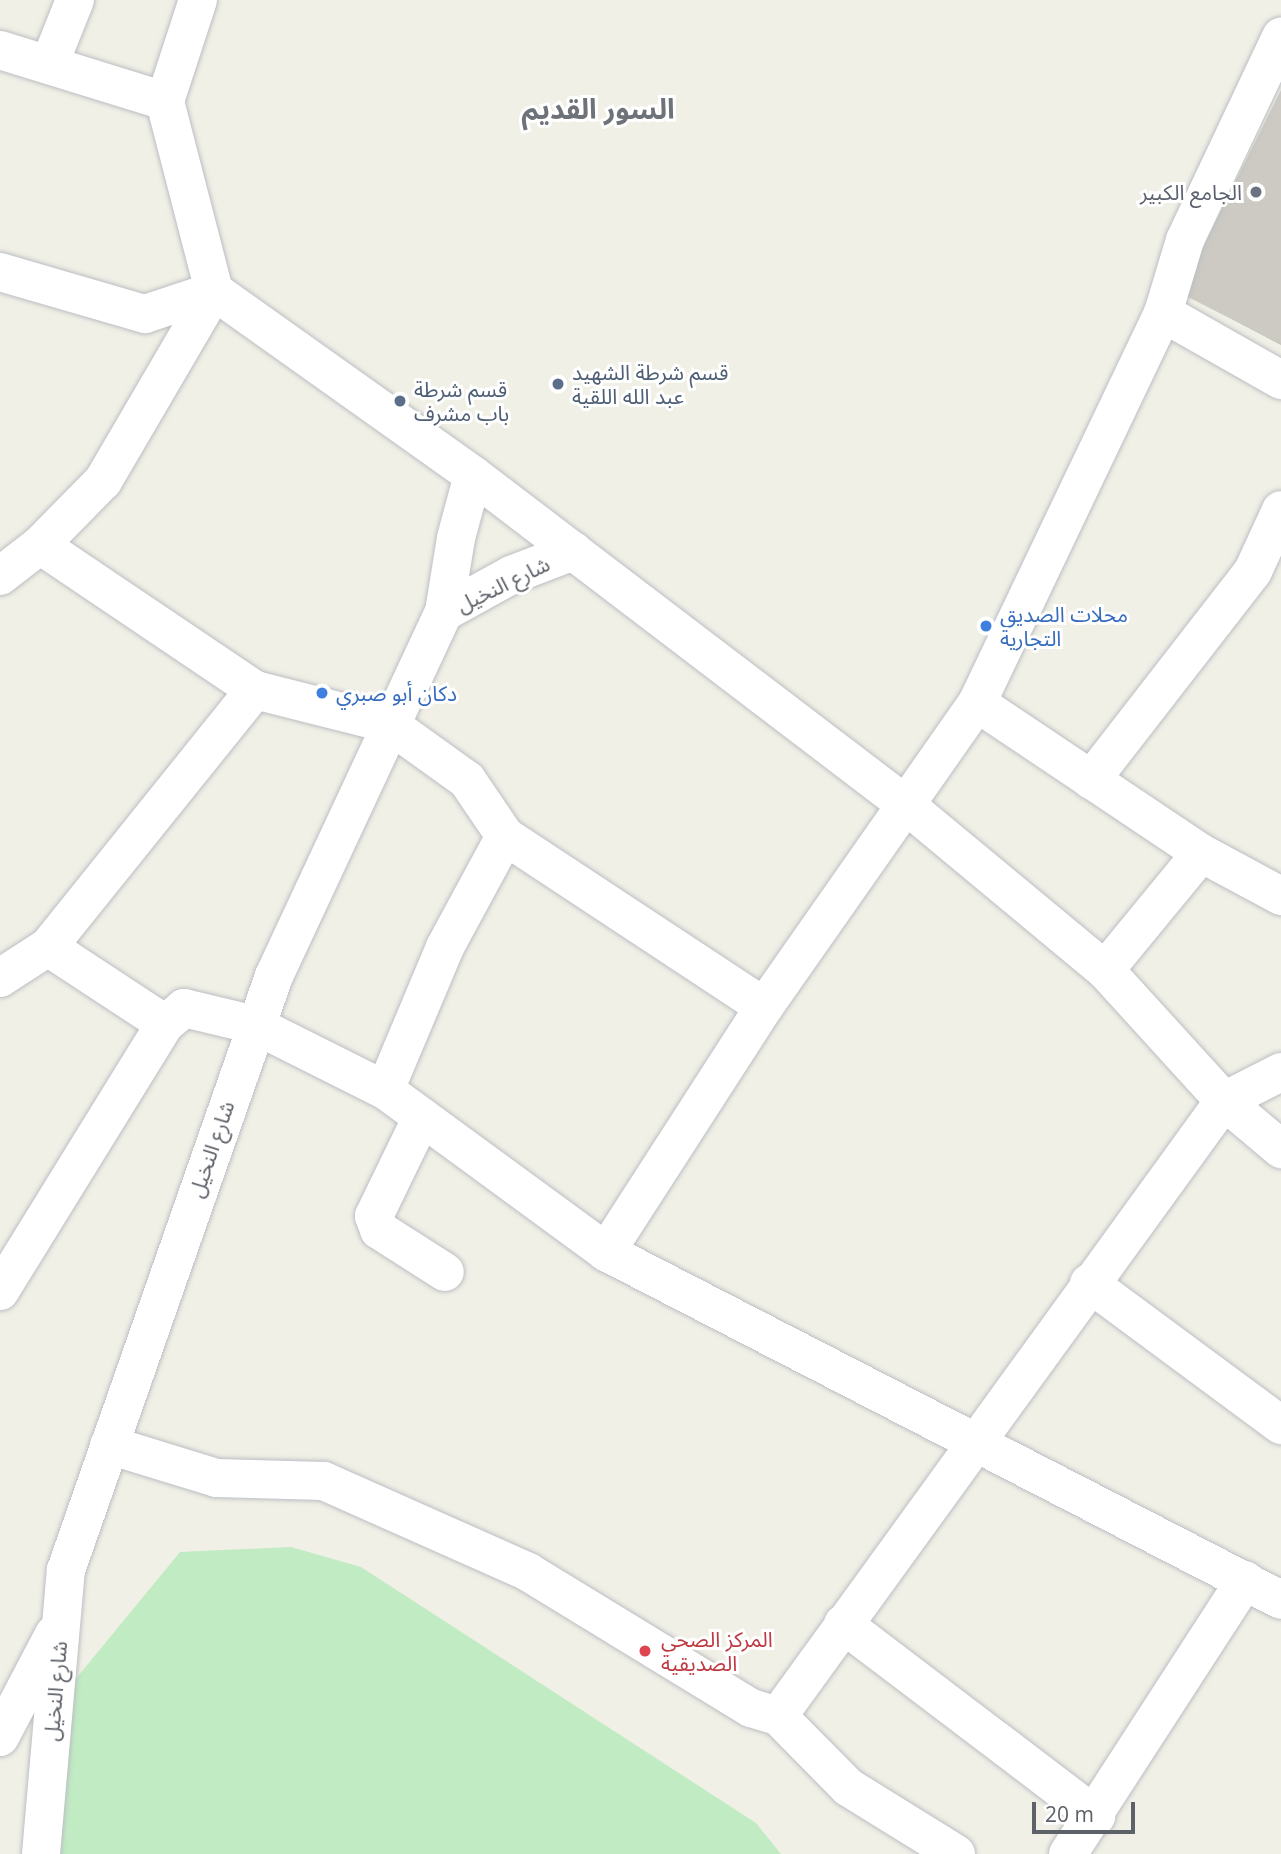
<!DOCTYPE html>
<html>
<head>
<meta charset="utf-8">
<style>
	body { margin:0 }
	#map { position:relative; width:1281px; height:1854px; overflow:hidden; background:#f1f0e6; font-family:"Open Sans","Noto Sans Arabic",sans-serif }
	div>[style] { position:absolute }
	.green>* { inset:0; background:#c1ebc3 }
	.shadow>* { inset:0; background:#0003 }
	.building>* { inset:0; background:#cccac3 }
	.roads { filter:drop-shadow(0 0 2px #bbbec3) drop-shadow(0 0 2px #bbbec3) }
	.minor>* { height:38px; margin:-19px; padding:0 19px; transform-origin:19px; border-radius:19px; background:#fff }
	.dots>* { width:19px; height:19px; translate:-50% -50%; box-sizing:border-box; border:4px solid #fff; border-radius:50% }
	span { translate:-50% -50%; white-space:nowrap; text-align:center; line-height:1.15; -webkit-text-stroke:6px #fff; paint-order:stroke }
	.worship-label { font-size:21px; color:#5b616d }
	.right { translate:-100% -50%; text-align:right }
	.service-label { font-size:21px; color:#4e5e75 }
	.left { translate:0 -50%; text-align:left }
	.street-label { font-size:21px; color:#5d6168 }
	.shop-label { font-size:21px; color:#366cbe }
	.health-label { font-size:21px; color:#be3a42 }
	.district-label { font-size:28px; color:#6e737a; font-weight:700 }
	.scale { position:absolute; left:1032px; top:1802px; width:103px; height:32px; box-sizing:border-box; border:4px solid #5d6168; border-top:0; padding-left:9px; font-size:21px; line-height:24px; white-space:nowrap; color:#5d6168; -webkit-text-stroke:5px #fff; paint-order:stroke }
</style>
</head>
<body>
<div id="map">
	<div class="green">
		<i style="clip-path:polygon(291px 1547px,361px 1567px,756px 1823px,781px 1854px,53px 1854px,74px 1681px,180px 1552px)"></i>
	</div>
	<div class="shadow">
		<i style="clip-path:polygon(1281px 94px,1281px 345px,1182px 293px)"></i>
	</div>
	<div class="building">
		<i style="clip-path:polygon(1281px 90px,1281px 344px,1180px 293px)"></i>
	</div>
	<div class="roads">
		<div class="minor">
			<i style="left:0;top:50px;width:173px;rotate:17.2deg"></i>
			<i style="left:49px;top:65px;width:70px;rotate:-68.2deg"></i>
			<i style="left:0;top:272px;width:151px;rotate:16.2deg"></i>
			<i style="left:145px;top:314px;width:73px;rotate:-18.4deg"></i>
			<i style="left:214px;top:291px;width:318px;rotate:35.4deg"></i>
			<i style="left:473px;top:475px;width:544px;rotate:37.31deg"></i>
			<i style="left:906px;top:805px;width:259px;rotate:39.7deg"></i>
			<i style="left:1105px;top:970px;width:177px;rotate:47.7deg"></i>
			<i style="left:1224px;top:1101px;width:75px;rotate:40.1deg"></i>
			<i style="left:1163px;top:313px;width:136px;rotate:29.6deg"></i>
			<i style="left:40px;top:545px;width:259px;rotate:34deg"></i>
			<i style="left:255px;top:690px;width:138px;rotate:14.2deg"></i>
			<i style="left:389px;top:724px;width:96px;rotate:35.7deg"></i>
			<i style="left:467px;top:780px;width:68px;rotate:55.8deg"></i>
			<i style="left:505px;top:836px;width:310px;rotate:33.4deg"></i>
			<i style="left:0;top:576px;width:51px;rotate:-37.8deg"></i>
			<i style="left:40px;top:545px;width:90px;rotate:-45.5deg"></i>
			<i style="left:103px;top:481px;width:220px;rotate:-59.7deg"></i>
			<i style="left:214px;top:291px;width:196px;rotate:-104.5deg"></i>
			<i style="left:165px;top:101px;width:106px;rotate:-71.9deg"></i>
			<i style="left:444px;top:612px;width:75px;rotate:-80.8deg"></i>
			<i style="left:456px;top:538px;width:65px;rotate:-74.9deg"></i>
			<i style="left:977px;top:703px;width:270px;rotate:33.8deg"></i>
			<i style="left:1201px;top:853px;width:91px;rotate:28.3deg"></i>
			<i style="left:1091px;top:780px;width:264px;rotate:-52.2deg"></i>
			<i style="left:1253px;top:571px;width:67px;rotate:-65.3deg"></i>
			<i style="left:48px;top:947px;width:140px;rotate:33.3deg"></i>
			<i style="left:1105px;top:970px;width:151px;rotate:-50.6deg"></i>
			<i style="left:0;top:978px;width:57px;rotate:-32.9deg"></i>
			<i style="left:48px;top:947px;width:330px;rotate:-51.2deg"></i>
			<i style="left:385px;top:1090px;width:155px;rotate:-67.2deg"></i>
			<i style="left:445px;top:947px;width:126px;rotate:-61.6deg"></i>
			<i style="left:422px;top:1117px;width:110px;rotate:115.9deg"></i>
			<i style="left:374px;top:1216px;width:15px;rotate:70deg"></i>
			<i style="left:379px;top:1230px;width:78px;rotate:32.5deg"></i>
			<i style="left:606px;top:1252px;width:292px;rotate:-57.2deg"></i>
			<i style="left:764px;top:1007px;width:371px;rotate:-55deg"></i>
			<i style="left:977px;top:703px;width:432px;rotate:-64.5deg"></i>
			<i style="left:1163px;top:313px;width:76px;rotate:-73.2deg"></i>
			<i style="left:1185px;top:240px;width:225px;rotate:-64.7deg"></i>
			<i style="left:1089px;top:1283px;width:239px;rotate:36.5deg"></i>
			<i style="left:0;top:1291px;width:314px;rotate:-58.3deg"></i>
			<i style="left:165px;top:1024px;width:25px;rotate:-40deg"></i>
			<i style="left:184px;top:1008px;width:73px;rotate:13.5deg"></i>
			<i style="left:255px;top:1025px;width:145px;rotate:26.6deg"></i>
			<i style="left:385px;top:1090px;width:274px;rotate:36.2deg"></i>
			<i style="left:606px;top:1252px;width:759px;rotate:27.27deg"></i>
			<i style="left:109px;top:1445px;width:112px;rotate:17.1deg"></i>
			<i style="left:216px;top:1478px;width:108px;rotate:1.6deg"></i>
			<i style="left:324px;top:1481px;width:223px;rotate:24deg"></i>
			<i style="left:528px;top:1572px;width:261px;rotate:31.4deg"></i>
			<i style="left:751px;top:1708px;width:28px;rotate:17deg"></i>
			<i style="left:778px;top:1716px;width:760px;rotate:-54.05deg"></i>
			<i style="left:1224px;top:1101px;width:64px;rotate:-27deg"></i>
			<i style="left:843px;top:1624px;width:318px;rotate:37.2deg"></i>
			<i style="left:778px;top:1716px;width:100px;rotate:45.4deg"></i>
			<i style="left:848px;top:1787px;width:127px;rotate:31.8deg"></i>
			<i style="left:0;top:1737px;width:116px;rotate:-62.3deg"></i>
			<i style="left:41px;top:1854px;width:285px;rotate:-85deg"></i>
			<i style="left:66px;top:1570px;width:629px;rotate:-70.7deg"></i>
			<i style="left:274px;top:976px;width:402px;rotate:-65deg"></i>
			<i style="left:444px;top:612px;width:77px;rotate:-28.9deg"></i>
			<i style="left:511px;top:575px;width:67px;rotate:-20.9deg"></i>
			<i style="left:1068px;top:1854px;width:326px;rotate:-57.1deg"></i>
		</div>
	</div>
	<div class="dots">
		<i style="left:1256px;top:192px;background:#6b7280"></i>
		<i style="left:558px;top:384px;background:#5c6f8a"></i>
		<i style="left:400px;top:401px;background:#5c6f8a"></i>
		<i style="left:986px;top:626px;background:#3f7fe0"></i>
		<i style="left:322px;top:693px;background:#3f7fe0"></i>
		<i style="left:645px;top:1651px;background:#e0444e"></i>
	</div>
	<div class="worship-label">
		<span class="right" style="left:1242px;top:192px">الجامع الكبير</span>
	</div>
	<div class="service-label">
		<span class="left" style="left:572px;top:384px">قسم شرطة الشهيد<br>عبد الله اللقية</span>
		<span class="left" style="left:414px;top:401px">قسم شرطة<br>باب مشرف</span>
	</div>
	<div class="street-label">
		<span style="left:503px;top:584px;rotate:-26deg">شارع النخيل</span>
		<span style="left:211px;top:1149px;rotate:-71deg">شارع النخيل</span>
		<span style="left:55px;top:1691px;rotate:-85deg">شارع النخيل</span>
	</div>
	<div class="shop-label">
		<span class="left" style="left:1000px;top:626px">محلات الصديق<br>التجارية</span>
		<span class="left" style="left:336px;top:693px">دكان أبو صبري</span>
	</div>
	<div class="health-label">
		<span class="left" style="left:661px;top:1651px">المركز الصحي<br>الصديقية</span>
	</div>
	<div class="district-label">
		<span style="left:598px;top:108px">السور القديم</span>
	</div>
	<div class="scale">20 m</div>
</div>
</body>
</html>
